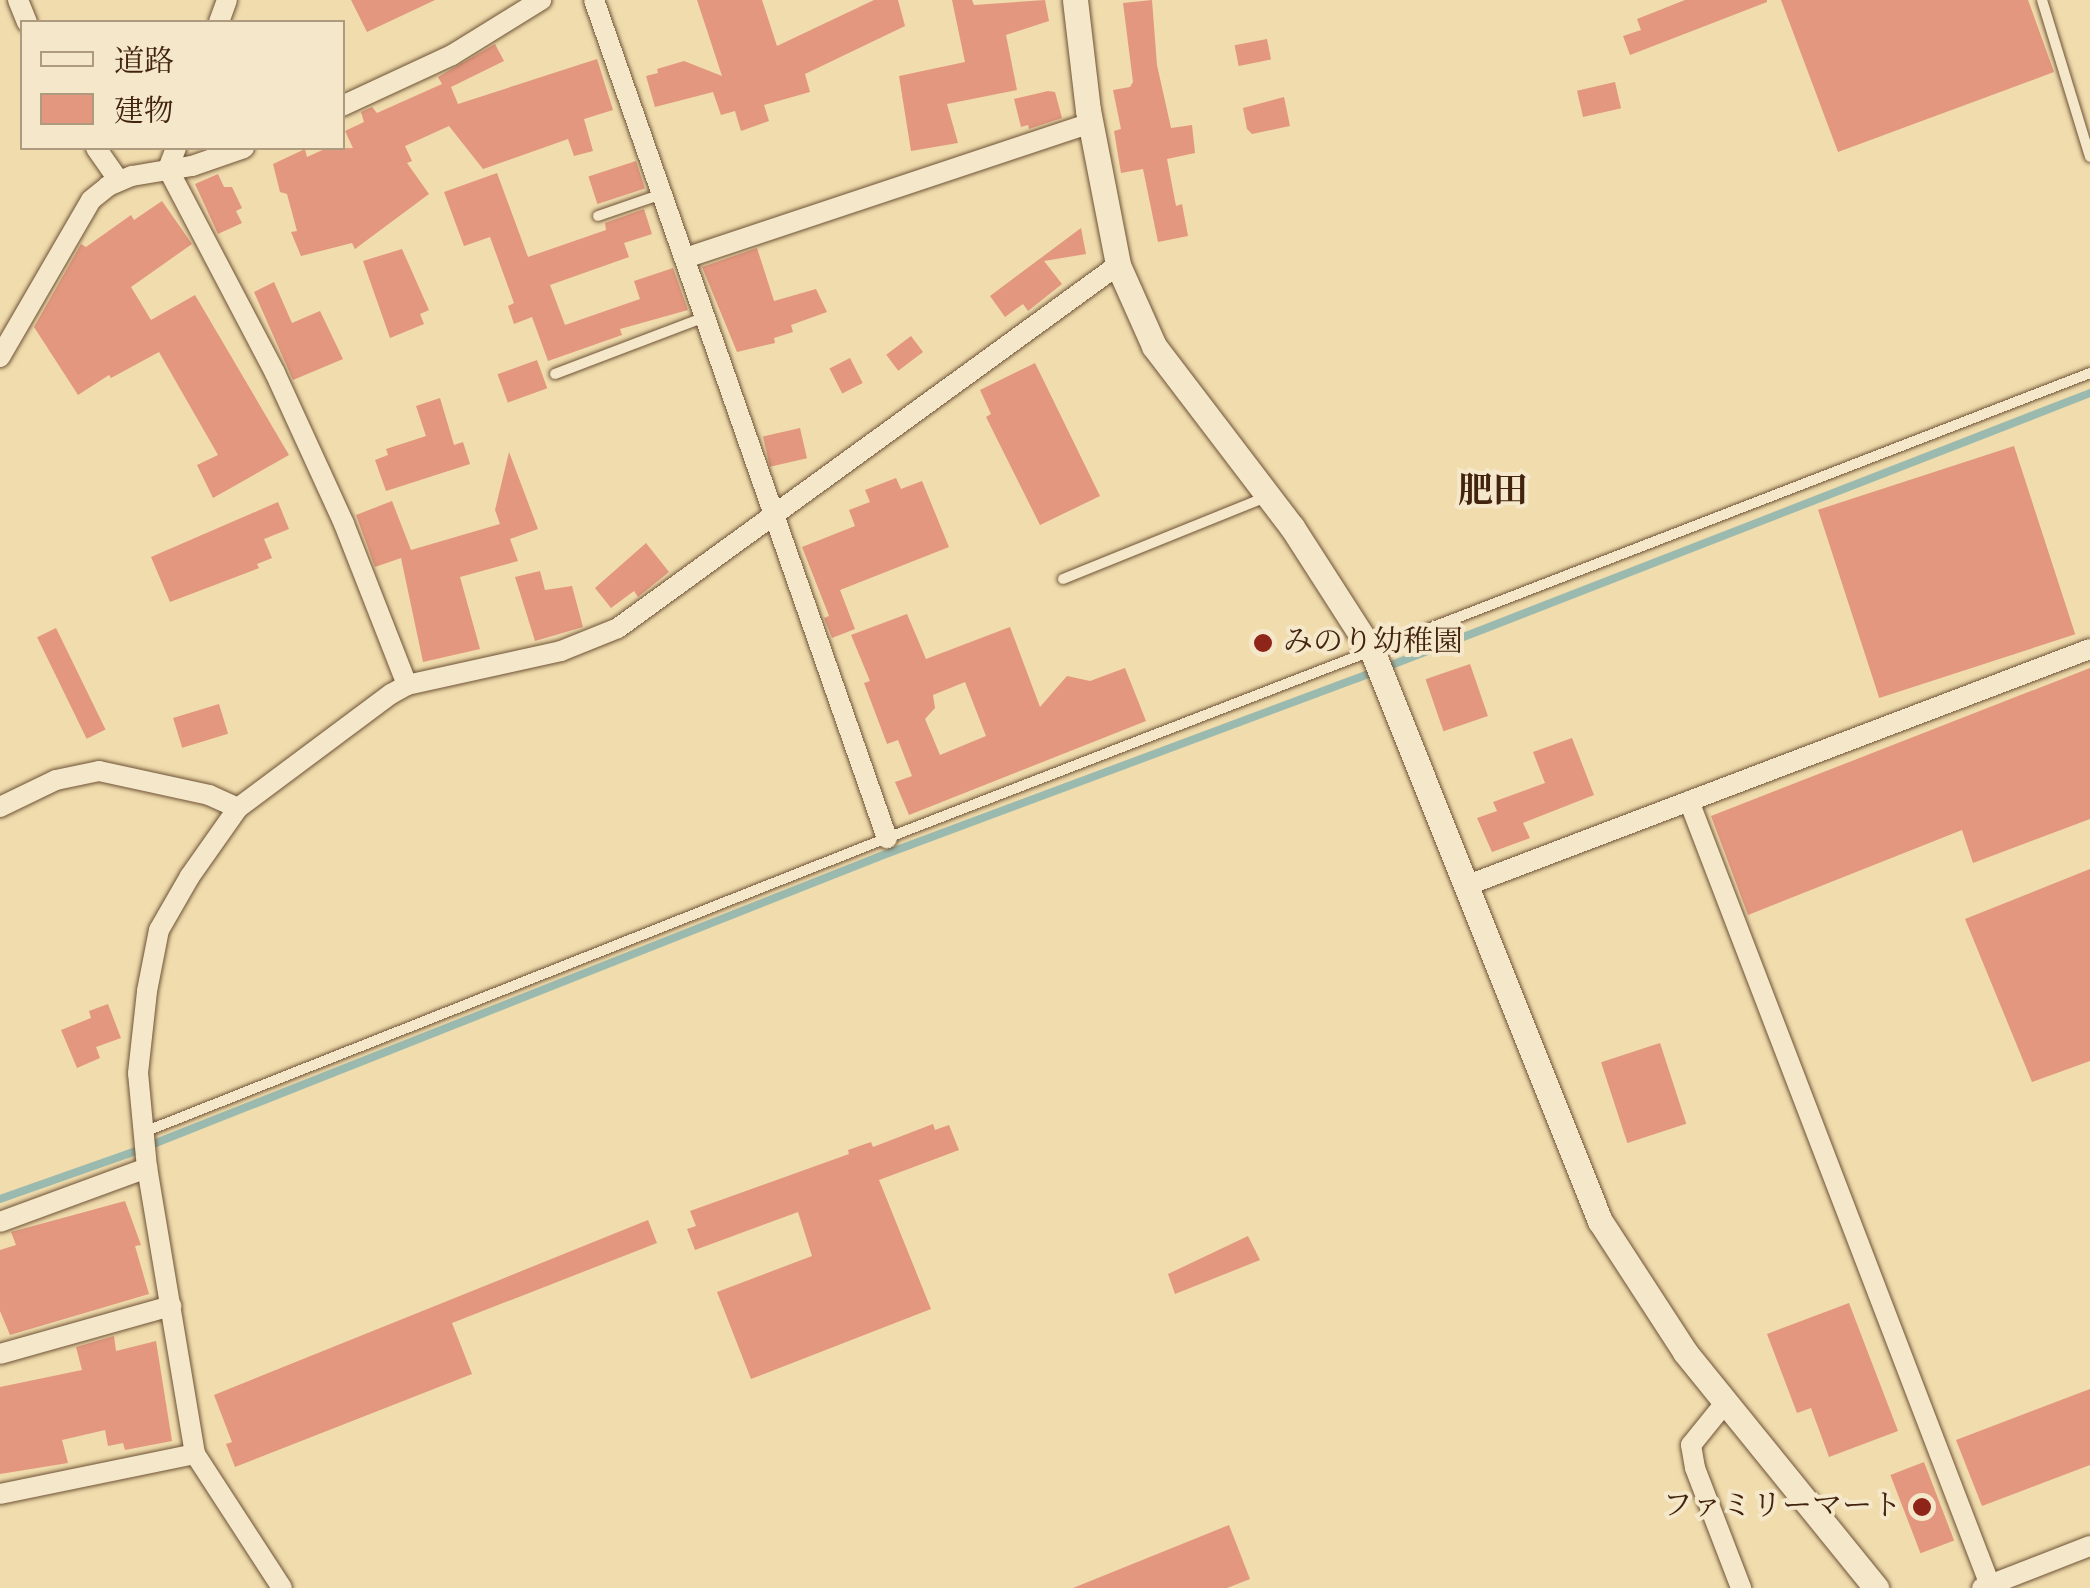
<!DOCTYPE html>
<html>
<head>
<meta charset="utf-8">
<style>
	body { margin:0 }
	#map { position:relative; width:2090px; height:1588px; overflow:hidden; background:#f0dcad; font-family:"IM FELL English","Noto Serif JP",serif }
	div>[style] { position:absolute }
	.stream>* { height:8px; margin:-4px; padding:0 4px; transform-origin:4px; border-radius:4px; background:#9bbaaf }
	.building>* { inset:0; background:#e2977e; transform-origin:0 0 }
	.roads { filter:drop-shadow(0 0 2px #6e5236) drop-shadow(0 0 2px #6e5236) }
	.service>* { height:10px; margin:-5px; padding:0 5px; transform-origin:5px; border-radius:5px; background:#f5e8ca }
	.minor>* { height:20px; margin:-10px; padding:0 10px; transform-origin:10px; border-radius:10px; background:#f5e8ca }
	.tertiary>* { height:25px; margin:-12.5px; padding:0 12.5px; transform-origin:12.5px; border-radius:12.5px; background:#f5e8ca }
	.dots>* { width:28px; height:28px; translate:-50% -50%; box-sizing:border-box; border:5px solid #f5e8ca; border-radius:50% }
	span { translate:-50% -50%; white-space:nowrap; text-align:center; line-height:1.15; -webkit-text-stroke:8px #f5e8ca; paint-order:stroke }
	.poi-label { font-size:30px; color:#42240e }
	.left { translate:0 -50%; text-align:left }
	.right { translate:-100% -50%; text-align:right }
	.quarter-label { font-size:35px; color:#42240e; font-weight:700 }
	.legend { position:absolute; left:20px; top:20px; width:325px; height:130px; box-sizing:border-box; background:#f5e8ca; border:2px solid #ad9a7f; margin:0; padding:12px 18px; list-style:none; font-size:30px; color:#42240e }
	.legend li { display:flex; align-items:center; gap:20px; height:50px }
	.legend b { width:50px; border:2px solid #ad9a7f }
</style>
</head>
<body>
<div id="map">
	<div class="stream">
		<i style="left:0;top:1199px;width:136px;rotate:-19.4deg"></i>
		<i style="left:128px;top:1154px;width:807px;rotate:-21.6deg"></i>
		<i style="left:878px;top:857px;width:512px;rotate:-20.45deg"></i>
		<i style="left:1358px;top:678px;width:786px;rotate:-21.27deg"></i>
	</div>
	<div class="building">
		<i style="clip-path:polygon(351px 0,435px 0,367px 32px)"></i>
		<i style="clip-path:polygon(697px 0,762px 0,777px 46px,874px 0,898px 0,905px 26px,805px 74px,810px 92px,764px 105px,769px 121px,741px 131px,735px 111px,721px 115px,713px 92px,655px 107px,646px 76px,658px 73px,657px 69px,684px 61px,722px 76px)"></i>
		<i style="clip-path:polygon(952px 0,972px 0,974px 5px,1045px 0,1049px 21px,1006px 35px,1017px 90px,947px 104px,958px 143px,911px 151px,899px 76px,965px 62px)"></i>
		<i style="clip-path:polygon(1152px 0,1157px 65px,1171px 128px,1192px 125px,1195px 153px,1167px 159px,1176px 206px,1182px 204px,1188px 236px,1158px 242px,1143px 169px,1121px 173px,1114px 131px,1121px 129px,1113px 90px,1130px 87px,1133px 82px,1123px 3px)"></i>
		<i style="clip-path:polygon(1685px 0,1767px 0,1767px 2px,1630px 55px,1623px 36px,1641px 30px,1637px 19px)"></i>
		<i style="clip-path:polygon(1781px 0,2028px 0,2054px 72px,1838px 152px)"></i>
		<i style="left:1267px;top:39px;width:21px;height:33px;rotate:79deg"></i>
		<i style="clip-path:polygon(495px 44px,504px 61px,451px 87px,458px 104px,597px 59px,613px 110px,584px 119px,593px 151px,574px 156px,568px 139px,483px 169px,449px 126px,405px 146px,412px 161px,407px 163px,429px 194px,355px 249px,352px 243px,301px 256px,291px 232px,297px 231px,287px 194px,280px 192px,273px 164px,305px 149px,307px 157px,327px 148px,353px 148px,345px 131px,364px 122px,361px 112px,372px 107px,377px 113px,442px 84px,438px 77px)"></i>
		<i style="left:1615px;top:82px;width:27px;height:39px;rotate:77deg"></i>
		<i style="clip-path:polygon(1048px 91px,1055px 92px,1062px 118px,1029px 129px,1028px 125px,1021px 127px,1014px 99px)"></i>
		<i style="clip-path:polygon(1284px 97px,1290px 126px,1252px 134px,1247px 129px,1243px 108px)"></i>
		<i style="left:636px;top:161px;width:29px;height:50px;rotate:72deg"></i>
		<i style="clip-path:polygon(497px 173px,528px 257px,606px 230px,605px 223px,644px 209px,652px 234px,624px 243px,629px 257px,550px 285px,565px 325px,640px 299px,634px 281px,673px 268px,688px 310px,620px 329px,622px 335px,548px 361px,532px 317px,514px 324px,508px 306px,514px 303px,490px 237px,464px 246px,444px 192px)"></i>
		<i style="clip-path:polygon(218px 174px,224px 187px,232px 187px,242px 208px,236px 211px,242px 223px,218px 234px,195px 184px)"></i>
		<i style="clip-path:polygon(162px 201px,192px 244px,131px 287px,151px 320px,195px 295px,289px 455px,213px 498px,197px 465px,218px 455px,159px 352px,111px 378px,109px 375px,78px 395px,34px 327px,81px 244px,86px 247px,131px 215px,134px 220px)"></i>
		<i style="clip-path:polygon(1081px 228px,1086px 254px,1044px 261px,1062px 284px,1028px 311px,1023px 304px,1005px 317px,990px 296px)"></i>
		<i style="clip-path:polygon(757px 248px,774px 301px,816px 289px,827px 312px,791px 325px,793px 332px,774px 338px,775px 343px,737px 352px,702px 267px)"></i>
		<i style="clip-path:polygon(402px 249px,429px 310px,420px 314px,424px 324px,390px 338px,363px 261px)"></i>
		<i style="clip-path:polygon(274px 282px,292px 323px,320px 311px,343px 359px,293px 380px,254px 292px)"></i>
		<i style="left:911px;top:336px;width:20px;height:31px;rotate:53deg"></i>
		<i style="left:850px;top:358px;width:28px;height:23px;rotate:63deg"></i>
		<i style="left:537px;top:360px;width:30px;height:42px;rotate:70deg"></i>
		<i style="clip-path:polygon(1035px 363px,1100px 496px,1040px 525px,986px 417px,991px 414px,980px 390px)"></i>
		<i style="clip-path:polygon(440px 398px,454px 445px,463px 442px,470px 464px,386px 491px,375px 460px,388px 455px,386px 449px,426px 436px,416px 406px)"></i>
		<i style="left:800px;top:428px;width:31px;height:38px;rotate:77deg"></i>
		<i style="left:2014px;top:446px;width:198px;height:206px;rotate:72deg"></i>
		<i style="clip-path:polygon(509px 452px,538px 529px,510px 539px,518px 561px,460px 577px,480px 649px,423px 662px,401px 558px,375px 567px,356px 515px,392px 501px,411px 550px,500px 524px,495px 510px)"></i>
		<i style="clip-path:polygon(896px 478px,901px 489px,922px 481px,949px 547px,840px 590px,855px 629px,832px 638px,824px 618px,829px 616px,802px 547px,855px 526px,849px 510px,870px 502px,865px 490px)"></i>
		<i style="clip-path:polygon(278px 502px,289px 529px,264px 539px,272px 558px,257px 564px,259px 568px,170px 602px,151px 557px)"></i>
		<i style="clip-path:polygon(646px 543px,669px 572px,638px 597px,634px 591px,611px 608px,595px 588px)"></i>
		<i style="clip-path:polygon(540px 571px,545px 590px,572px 586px,583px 627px,535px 641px,515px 577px)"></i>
		<i style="clip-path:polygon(evenodd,907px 614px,926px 659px,1010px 627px,1040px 707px,1067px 676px,1090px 681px,1125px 668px,1146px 721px,909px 815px,895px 782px,912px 776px,898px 740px,887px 744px,864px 683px,870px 681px,851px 635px,907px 614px,965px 682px,986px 736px,940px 755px,925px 719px,935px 708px,933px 695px,965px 682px)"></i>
		<i style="left:56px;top:628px;width:113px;height:21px;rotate:64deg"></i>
		<i style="left:1470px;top:664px;width:55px;height:47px;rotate:71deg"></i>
		<i style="clip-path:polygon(2090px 668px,2090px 819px,1973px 863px,1962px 830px,1748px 915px,1711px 816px)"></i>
		<i style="left:219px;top:704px;width:31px;height:48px;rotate:73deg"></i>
		<i style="clip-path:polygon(1572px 738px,1594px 795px,1523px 823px,1530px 838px,1492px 852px,1477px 818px,1497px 811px,1493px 802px,1545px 783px,1533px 752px)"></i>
		<i style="clip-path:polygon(2090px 869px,2090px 1061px,2032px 1082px,1965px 919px)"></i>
		<i style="clip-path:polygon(108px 1004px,121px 1038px,96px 1047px,100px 1058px,77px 1068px,61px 1030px,91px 1018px,89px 1011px)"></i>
		<i style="left:1660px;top:1043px;width:85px;height:62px;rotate:72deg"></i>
		<i style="clip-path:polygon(933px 1124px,935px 1130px,949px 1125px,959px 1150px,879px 1180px,931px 1309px,751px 1379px,717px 1292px,812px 1256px,798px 1212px,695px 1250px,687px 1229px,696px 1226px,690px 1211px,849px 1154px,848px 1150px,871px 1142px,873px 1147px)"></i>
		<i style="clip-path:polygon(125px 1201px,141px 1245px,135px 1246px,149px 1294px,10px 1335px,0 1311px,0 1250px,16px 1245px,11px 1232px)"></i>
		<i style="clip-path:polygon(648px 1220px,657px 1243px,452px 1323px,472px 1374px,235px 1467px,226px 1444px,232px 1442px,214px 1395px)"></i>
		<i style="clip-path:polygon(1248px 1236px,1260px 1260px,1175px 1294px,1168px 1274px)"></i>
		<i style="clip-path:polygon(1849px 1303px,1898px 1431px,1829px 1457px,1811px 1408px,1797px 1413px,1767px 1334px)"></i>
		<i style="clip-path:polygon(114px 1336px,116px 1351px,156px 1341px,172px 1441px,125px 1450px,123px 1443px,108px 1446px,105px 1430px,62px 1440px,68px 1463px,0 1474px,0 1387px,82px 1370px,76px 1347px)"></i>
		<i style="clip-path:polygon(2090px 1389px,2090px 1465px,1982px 1506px,1956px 1440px)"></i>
		<i style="left:1924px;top:1462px;width:84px;height:36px;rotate:69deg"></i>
		<i style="clip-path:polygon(1229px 1525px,1250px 1579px,1227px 1588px,1073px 1588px)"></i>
	</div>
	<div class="roads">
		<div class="service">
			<i style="left:2042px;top:0;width:164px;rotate:73deg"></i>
			<i style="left:598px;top:216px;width:68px;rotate:-19deg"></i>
			<i style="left:555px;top:374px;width:160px;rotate:-20.8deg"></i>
			<i style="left:1063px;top:579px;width:219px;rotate:-22deg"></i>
			<i style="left:144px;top:1132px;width:799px;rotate:-21.59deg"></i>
			<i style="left:887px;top:838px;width:1290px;rotate:-21.13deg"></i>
		</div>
		<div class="minor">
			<i style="left:18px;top:0;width:24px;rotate:68deg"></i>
			<i style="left:594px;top:0;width:888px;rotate:70.73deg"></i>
			<i style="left:219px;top:22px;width:23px;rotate:-70deg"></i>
			<i style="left:342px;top:106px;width:121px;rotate:-24.9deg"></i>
			<i style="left:452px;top:55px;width:105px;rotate:-31.7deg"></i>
			<i style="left:96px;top:148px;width:40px;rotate:55.1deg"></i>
			<i style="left:176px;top:148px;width:22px;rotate:111deg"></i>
			<i style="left:168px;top:169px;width:230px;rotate:62.3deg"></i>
			<i style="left:275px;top:373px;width:166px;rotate:65.4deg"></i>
			<i style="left:344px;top:524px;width:173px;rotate:68.6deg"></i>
			<i style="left:685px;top:258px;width:428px;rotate:-18.4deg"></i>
			<i style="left:0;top:357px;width:181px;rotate:-59.9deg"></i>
			<i style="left:91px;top:200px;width:22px;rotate:-39deg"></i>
			<i style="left:108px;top:186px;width:26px;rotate:-23deg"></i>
			<i style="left:132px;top:176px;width:61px;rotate:-9.5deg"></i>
			<i style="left:192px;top:166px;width:55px;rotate:-19.1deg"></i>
			<i style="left:1689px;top:801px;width:840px;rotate:69deg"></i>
			<i style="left:0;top:807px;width:62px;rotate:-25.7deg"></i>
			<i style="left:56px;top:780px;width:44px;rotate:-11.8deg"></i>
			<i style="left:99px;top:771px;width:113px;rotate:12.3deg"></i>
			<i style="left:209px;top:795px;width:32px;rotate:24deg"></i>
			<i style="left:1468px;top:885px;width:665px;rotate:-20.78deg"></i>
			<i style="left:0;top:1222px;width:157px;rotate:-20.2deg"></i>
			<i style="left:0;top:1354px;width:178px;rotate:-15.7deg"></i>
			<i style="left:1725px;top:1403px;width:54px;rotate:129deg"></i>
			<i style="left:1691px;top:1445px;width:23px;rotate:80deg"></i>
			<i style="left:1695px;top:1468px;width:129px;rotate:69deg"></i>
			<i style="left:0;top:1494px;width:199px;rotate:-11.6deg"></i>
			<i style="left:282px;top:1588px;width:160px;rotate:-123deg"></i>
			<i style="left:195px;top:1454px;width:290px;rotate:-99.5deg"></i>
			<i style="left:147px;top:1168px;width:95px;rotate:-95.4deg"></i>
			<i style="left:138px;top:1073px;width:82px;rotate:-83.7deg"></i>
			<i style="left:147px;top:991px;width:62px;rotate:-78.9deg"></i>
			<i style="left:159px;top:930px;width:62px;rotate:-60.1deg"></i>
			<i style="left:190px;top:876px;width:83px;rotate:-54.8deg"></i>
			<i style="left:238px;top:808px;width:191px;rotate:-36.7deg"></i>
			<i style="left:391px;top:694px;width:18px;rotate:-29deg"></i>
			<i style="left:407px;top:685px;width:158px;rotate:-12.4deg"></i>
			<i style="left:561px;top:651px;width:61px;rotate:-22deg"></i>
			<i style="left:618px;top:628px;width:618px;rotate:-35.98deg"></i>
			<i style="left:1982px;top:1588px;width:116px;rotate:-21.3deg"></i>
		</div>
		<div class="tertiary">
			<i style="left:1075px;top:0;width:111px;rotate:83.3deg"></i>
			<i style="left:1088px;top:110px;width:158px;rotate:79deg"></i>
			<i style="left:1118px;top:265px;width:89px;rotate:66deg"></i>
			<i style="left:1154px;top:346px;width:228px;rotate:52.7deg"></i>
			<i style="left:1292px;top:527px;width:150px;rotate:57.3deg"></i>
			<i style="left:1373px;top:653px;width:612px;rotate:68.22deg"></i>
			<i style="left:1600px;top:1221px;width:156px;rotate:57deg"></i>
			<i style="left:1685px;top:1352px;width:304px;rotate:51deg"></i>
		</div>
	</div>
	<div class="dots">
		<i style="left:1263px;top:643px;background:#8f2418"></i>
		<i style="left:1922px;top:1507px;background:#8f2418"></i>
	</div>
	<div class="poi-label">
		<span class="left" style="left:1283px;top:643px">みのり幼稚園</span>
		<span class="right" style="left:1902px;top:1507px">ファミリーマート</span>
	</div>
	<div class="quarter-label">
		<span style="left:1493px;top:493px">肥田</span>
	</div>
	<ul class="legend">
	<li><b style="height:12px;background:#f5e8ca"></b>道路</li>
	<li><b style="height:28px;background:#e2977e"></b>建物</li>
	</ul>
</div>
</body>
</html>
